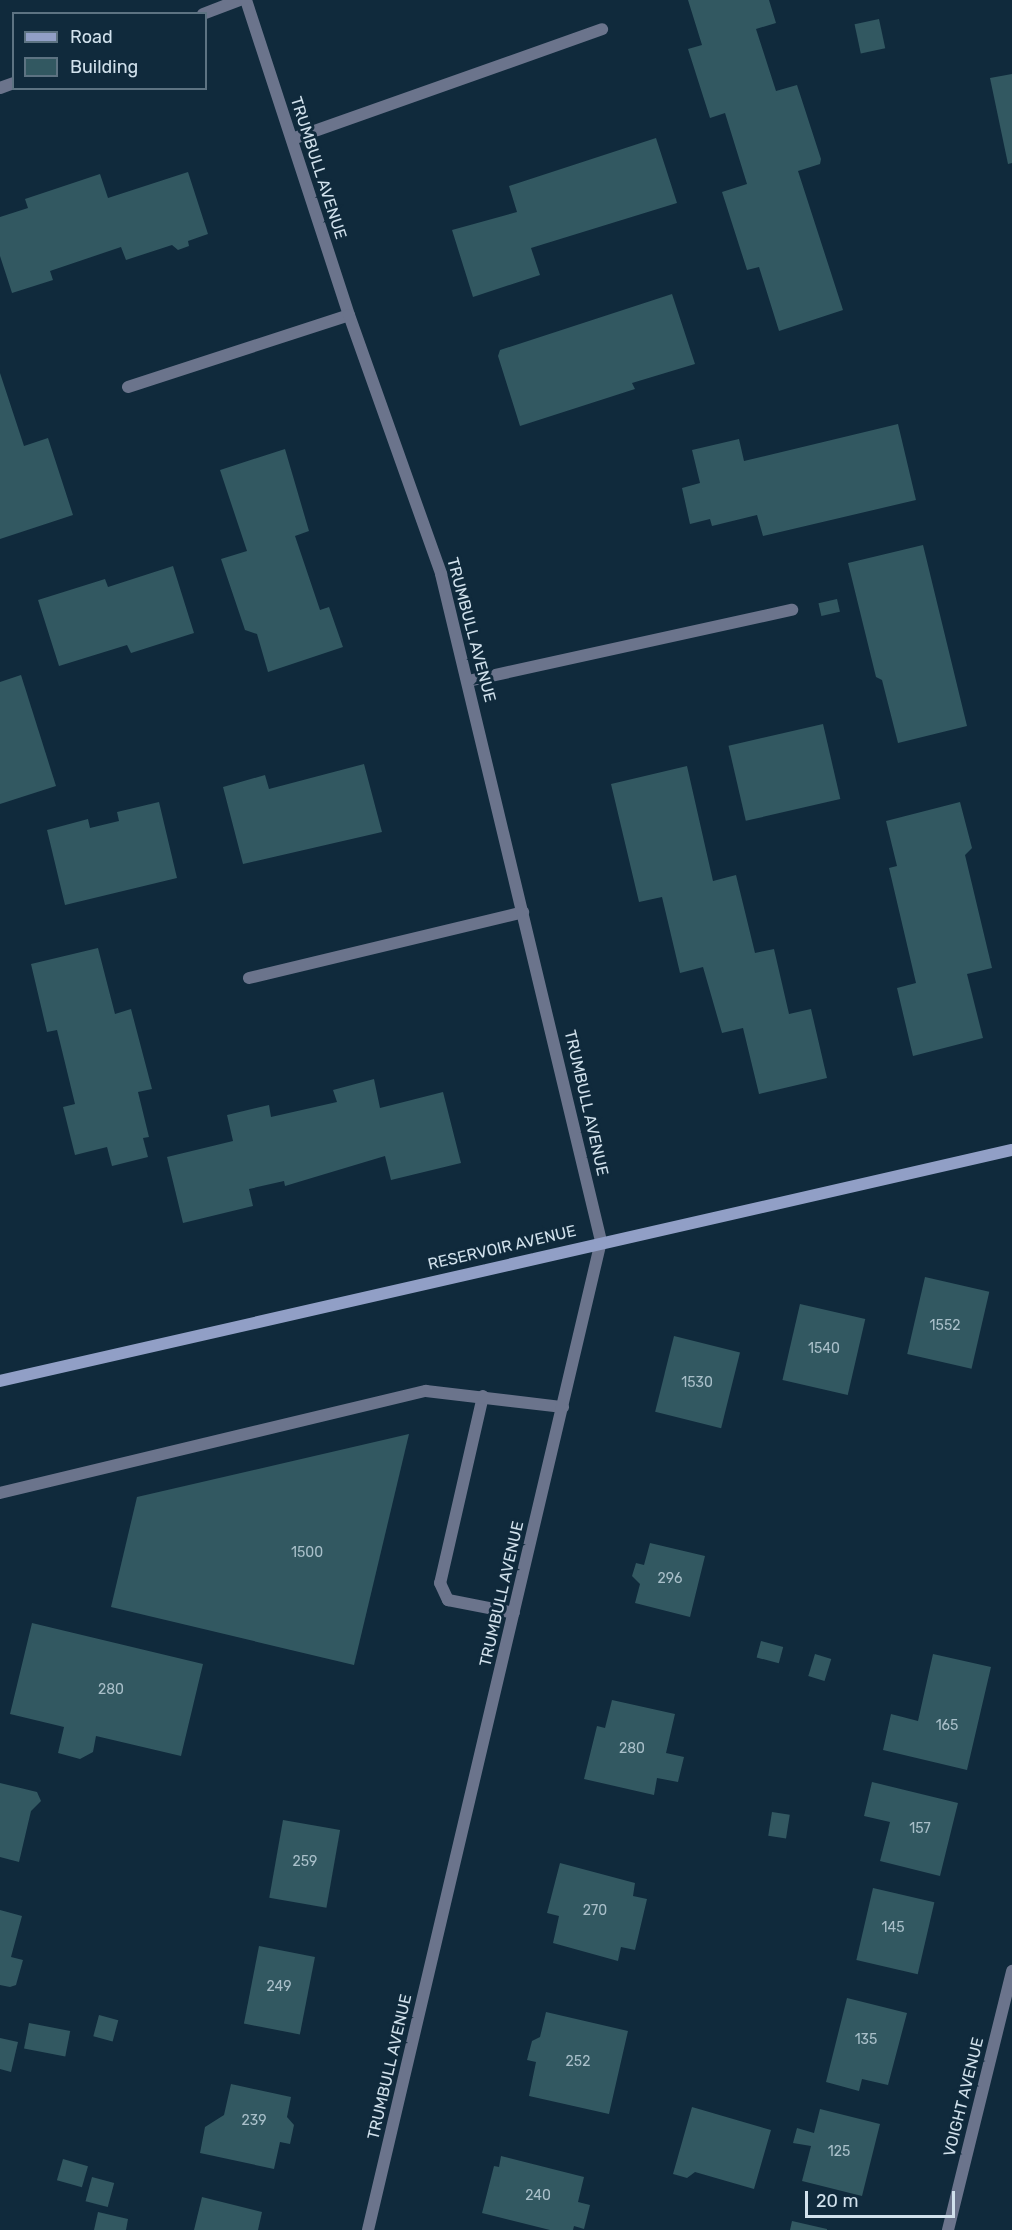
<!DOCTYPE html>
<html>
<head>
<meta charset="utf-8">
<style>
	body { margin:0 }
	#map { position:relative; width:1012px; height:2230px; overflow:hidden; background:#102a3c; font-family:Rubik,sans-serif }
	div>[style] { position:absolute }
	.building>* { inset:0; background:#325861; transform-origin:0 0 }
	.service>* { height:12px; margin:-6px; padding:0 6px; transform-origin:6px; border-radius:6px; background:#6b748c }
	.minor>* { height:12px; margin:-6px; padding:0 6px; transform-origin:6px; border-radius:6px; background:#6b748c }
	.tertiary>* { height:12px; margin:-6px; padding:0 6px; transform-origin:6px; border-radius:6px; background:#6b748c }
	.secondary>* { height:12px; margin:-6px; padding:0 6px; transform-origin:6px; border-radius:6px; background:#919fc6 }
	span { translate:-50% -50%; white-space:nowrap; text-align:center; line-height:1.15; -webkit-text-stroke:6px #102a3c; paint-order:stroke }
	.number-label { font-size:14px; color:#a9bfc9 }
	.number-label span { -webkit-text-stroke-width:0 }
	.street-label { font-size:16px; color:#d1e1ec }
	.legend { position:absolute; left:12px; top:12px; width:195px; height:78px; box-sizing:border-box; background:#102a3c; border:2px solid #5d7382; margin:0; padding:8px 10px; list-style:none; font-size:18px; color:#d1e1ec }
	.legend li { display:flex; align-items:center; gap:12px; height:30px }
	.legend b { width:30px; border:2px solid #5d7382 }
	.scale { position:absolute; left:805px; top:2191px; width:150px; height:27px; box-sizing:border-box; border:3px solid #d1e1ec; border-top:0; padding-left:8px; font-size:18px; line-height:21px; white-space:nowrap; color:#d1e1ec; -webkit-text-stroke:4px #102a3c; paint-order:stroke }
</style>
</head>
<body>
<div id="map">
	<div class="building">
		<i style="clip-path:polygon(688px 0,769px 0,776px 23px,756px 29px,776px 91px,797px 85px,821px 159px,820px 164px,798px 171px,843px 310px,779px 331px,759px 267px,747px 270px,722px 192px,747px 184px,725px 113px,710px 118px,688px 49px,702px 45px)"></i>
		<i style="left:879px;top:19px;width:30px;height:25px;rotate:78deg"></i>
		<i style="clip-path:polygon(1012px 74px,1012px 163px,1008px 164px,990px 78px)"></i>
		<i style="clip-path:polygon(656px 138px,677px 203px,531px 248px,540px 275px,473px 297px,452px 230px,517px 212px,509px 186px)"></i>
		<i style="clip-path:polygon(188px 172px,208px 234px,188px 241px,189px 246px,178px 250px,172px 245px,126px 260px,121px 247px,50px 271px,53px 280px,12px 293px,0 256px,0 217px,28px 208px,25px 199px,100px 174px,108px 198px)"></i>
		<i style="clip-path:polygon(672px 294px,695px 364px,632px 383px,635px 389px,520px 426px,498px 356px,500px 350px)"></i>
		<i style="clip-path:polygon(0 373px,24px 446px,48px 438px,73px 515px,0 539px)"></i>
		<i style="clip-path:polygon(898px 424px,916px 500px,763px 536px,757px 515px,712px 526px,710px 519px,690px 524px,682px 488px,700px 483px,692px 450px,739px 439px,744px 461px)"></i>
		<i style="clip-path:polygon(285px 449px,309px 531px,295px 536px,320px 610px,329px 607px,343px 647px,268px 672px,257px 634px,245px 630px,221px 559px,247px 551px,220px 470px)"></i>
		<i style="clip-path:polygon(923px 545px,967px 726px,898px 743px,882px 680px,876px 677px,848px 563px)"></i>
		<i style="clip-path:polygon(173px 566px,194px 633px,131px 653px,127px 645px,59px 666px,38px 600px,105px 579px,108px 587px)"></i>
		<i style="left:837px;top:599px;width:13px;height:19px;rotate:77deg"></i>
		<i style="clip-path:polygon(21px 675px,56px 786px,0 804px,0 682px)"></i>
		<i style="left:823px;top:724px;width:77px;height:97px;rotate:77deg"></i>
		<i style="clip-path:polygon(364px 764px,382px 832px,243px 864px,223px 787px,265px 775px,269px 789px)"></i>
		<i style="clip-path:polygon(687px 766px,713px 881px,736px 875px,755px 953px,774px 949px,789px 1014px,811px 1009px,827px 1078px,759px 1094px,743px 1028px,722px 1033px,703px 967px,680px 973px,662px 897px,639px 902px,611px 784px)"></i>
		<i style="clip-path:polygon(159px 802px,177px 878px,65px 905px,47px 830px,88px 819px,90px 828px,119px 821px,117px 812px)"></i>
		<i style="clip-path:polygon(960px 802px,972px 848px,965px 855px,992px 968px,967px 974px,983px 1038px,913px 1056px,897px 988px,916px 983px,889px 868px,897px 866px,886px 821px)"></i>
		<i style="clip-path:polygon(98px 948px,115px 1014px,131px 1009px,152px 1089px,138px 1092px,149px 1137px,143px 1138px,148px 1157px,112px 1166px,107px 1147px,75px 1155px,63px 1107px,75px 1104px,57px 1030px,47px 1032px,31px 964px)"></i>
		<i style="clip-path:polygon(374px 1079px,380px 1108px,443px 1092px,461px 1163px,391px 1180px,385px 1156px,285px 1186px,284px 1181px,249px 1189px,253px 1206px,183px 1223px,167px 1157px,233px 1141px,227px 1115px,269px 1105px,271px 1117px,337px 1102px,333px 1090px)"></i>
		<i style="left:925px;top:1277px;width:66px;height:79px;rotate:13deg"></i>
		<i style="left:800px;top:1304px;width:67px;height:78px;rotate:13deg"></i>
		<i style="left:674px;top:1336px;width:68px;height:78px;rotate:14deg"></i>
		<i style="clip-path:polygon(409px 1434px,354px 1665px,111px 1607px,137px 1497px)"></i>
		<i style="clip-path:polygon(650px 1543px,705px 1556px,690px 1617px,635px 1603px,640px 1584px,632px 1576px,636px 1563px,644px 1565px)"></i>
		<i style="clip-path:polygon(32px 1623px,203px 1664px,181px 1756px,96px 1736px,93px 1752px,80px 1759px,58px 1753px,64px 1727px,10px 1714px)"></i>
		<i style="left:761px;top:1641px;width:23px;height:17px;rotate:15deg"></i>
		<i style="left:815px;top:1654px;width:17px;height:23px;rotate:17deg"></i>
		<i style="clip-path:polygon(933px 1654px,991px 1667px,967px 1770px,883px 1750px,891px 1714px,918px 1721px)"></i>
		<i style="clip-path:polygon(612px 1700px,675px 1714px,666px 1753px,684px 1757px,678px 1782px,657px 1778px,654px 1795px,584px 1779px,597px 1726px,605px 1728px)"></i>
		<i style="clip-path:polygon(872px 1782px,958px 1803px,940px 1876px,880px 1861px,890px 1822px,864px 1816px)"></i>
		<i style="clip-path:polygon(0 1783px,37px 1792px,41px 1801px,31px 1811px,19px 1862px,0 1857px)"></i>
		<i style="left:772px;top:1812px;width:18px;height:24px;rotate:9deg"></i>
		<i style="left:283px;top:1820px;width:58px;height:79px;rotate:10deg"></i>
		<i style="clip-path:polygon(560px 1863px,635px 1883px,633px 1896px,647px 1899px,635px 1950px,621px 1947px,618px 1961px,553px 1943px,559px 1916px,547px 1913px)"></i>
		<i style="left:873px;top:1888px;width:63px;height:74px;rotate:13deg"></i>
		<i style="clip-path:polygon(0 1910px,22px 1916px,11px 1957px,23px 1960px,16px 1985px,10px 1987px,0 1985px)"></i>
		<i style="left:259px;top:1946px;width:57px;height:79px;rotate:11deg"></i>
		<i style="clip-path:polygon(847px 1998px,907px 2013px,888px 2085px,862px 2079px,859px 2091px,826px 2082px)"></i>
		<i style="clip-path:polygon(546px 2012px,628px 2031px,609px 2114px,529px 2096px,536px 2062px,527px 2060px,532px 2041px,540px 2037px)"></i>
		<i style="left:99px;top:2015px;width:20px;height:22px;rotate:15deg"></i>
		<i style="left:29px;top:2023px;width:42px;height:26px;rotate:11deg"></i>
		<i style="clip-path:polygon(0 2038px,18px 2042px,11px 2072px,0 2069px)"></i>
		<i style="clip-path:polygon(231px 2084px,291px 2097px,287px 2117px,294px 2125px,290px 2144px,280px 2142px,274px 2169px,200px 2153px,205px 2127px,224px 2115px)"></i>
		<i style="clip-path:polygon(692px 2107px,771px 2130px,754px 2189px,695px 2172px,687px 2178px,673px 2174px)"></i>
		<i style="clip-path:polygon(820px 2109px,880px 2124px,862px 2196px,802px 2181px,811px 2146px,793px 2143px,797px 2128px,814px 2133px)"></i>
		<i style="clip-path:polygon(501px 2156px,584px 2177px,578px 2202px,590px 2205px,584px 2229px,574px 2226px,573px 2230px,550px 2230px,482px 2213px,494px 2166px,499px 2167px)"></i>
		<i style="left:63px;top:2159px;width:26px;height:22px;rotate:16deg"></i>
		<i style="left:92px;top:2177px;width:23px;height:25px;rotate:15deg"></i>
		<i style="clip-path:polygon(202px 2197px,262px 2212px,258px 2230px,194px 2230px)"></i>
		<i style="clip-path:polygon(98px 2212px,128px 2219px,126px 2230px,94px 2230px)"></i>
		<i style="clip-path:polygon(792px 2221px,827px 2229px,827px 2230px,790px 2230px)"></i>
	</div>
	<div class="service">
		<i style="left:203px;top:14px;width:39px;rotate:-21deg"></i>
		<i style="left:0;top:88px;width:15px;rotate:-20deg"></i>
		<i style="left:292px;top:139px;width:329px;rotate:-19.5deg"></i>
		<i style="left:128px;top:387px;width:232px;rotate:-18deg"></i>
		<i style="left:468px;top:681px;width:332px;rotate:-12.4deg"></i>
		<i style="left:249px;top:978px;width:282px;rotate:-13.5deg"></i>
		<i style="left:483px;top:1396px;width:192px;rotate:102.9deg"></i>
		<i style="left:440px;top:1583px;width:19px;rotate:65deg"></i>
		<i style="left:448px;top:1600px;width:67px;rotate:11.1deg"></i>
		<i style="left:0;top:1493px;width:438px;rotate:-13.5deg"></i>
		<i style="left:426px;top:1391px;width:138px;rotate:6.7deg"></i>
	</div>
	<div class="minor">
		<i style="left:368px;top:2230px;width:1016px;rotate:-76.74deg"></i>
		<i style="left:948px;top:2230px;width:267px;rotate:-76.1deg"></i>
	</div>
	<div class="tertiary">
		<i style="left:246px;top:0;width:331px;rotate:71.9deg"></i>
		<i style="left:349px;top:315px;width:275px;rotate:70.4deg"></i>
		<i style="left:441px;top:574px;width:686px;rotate:76.51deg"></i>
	</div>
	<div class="secondary">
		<i style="left:0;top:1381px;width:1038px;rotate:-12.86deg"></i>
	</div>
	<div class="number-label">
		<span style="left:945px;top:1326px">1552</span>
		<span style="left:824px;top:1349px">1540</span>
		<span style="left:697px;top:1383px">1530</span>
		<span style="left:307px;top:1553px">1500</span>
		<span style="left:670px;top:1579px">296</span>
		<span style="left:111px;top:1690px">280</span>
		<span style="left:947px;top:1726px">165</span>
		<span style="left:632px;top:1749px">280</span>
		<span style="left:920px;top:1829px">157</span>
		<span style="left:305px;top:1862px">259</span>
		<span style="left:595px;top:1911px">270</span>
		<span style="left:893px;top:1928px">145</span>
		<span style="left:279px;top:1987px">249</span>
		<span style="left:866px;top:2040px">135</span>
		<span style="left:578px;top:2062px">252</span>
		<span style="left:254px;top:2121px">239</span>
		<span style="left:839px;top:2152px">125</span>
		<span style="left:538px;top:2196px">240</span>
	</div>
	<div class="street-label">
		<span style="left:318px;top:168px;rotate:72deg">TRUMBULL AVENUE</span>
		<span style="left:471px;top:630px;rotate:75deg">TRUMBULL AVENUE</span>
		<span style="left:586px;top:1103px;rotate:77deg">TRUMBULL AVENUE</span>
		<span style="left:502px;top:1248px;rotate:-13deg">RESERVOIR AVENUE</span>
		<span style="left:502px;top:1594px;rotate:-77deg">TRUMBULL AVENUE</span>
		<span style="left:390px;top:2067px;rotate:-77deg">TRUMBULL AVENUE</span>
		<span style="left:964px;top:2097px;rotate:-76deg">VOIGHT AVENUE</span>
	</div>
	<ul class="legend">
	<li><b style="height:8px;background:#919fc6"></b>Road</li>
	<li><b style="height:16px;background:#325861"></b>Building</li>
	</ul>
	<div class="scale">20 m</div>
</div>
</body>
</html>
